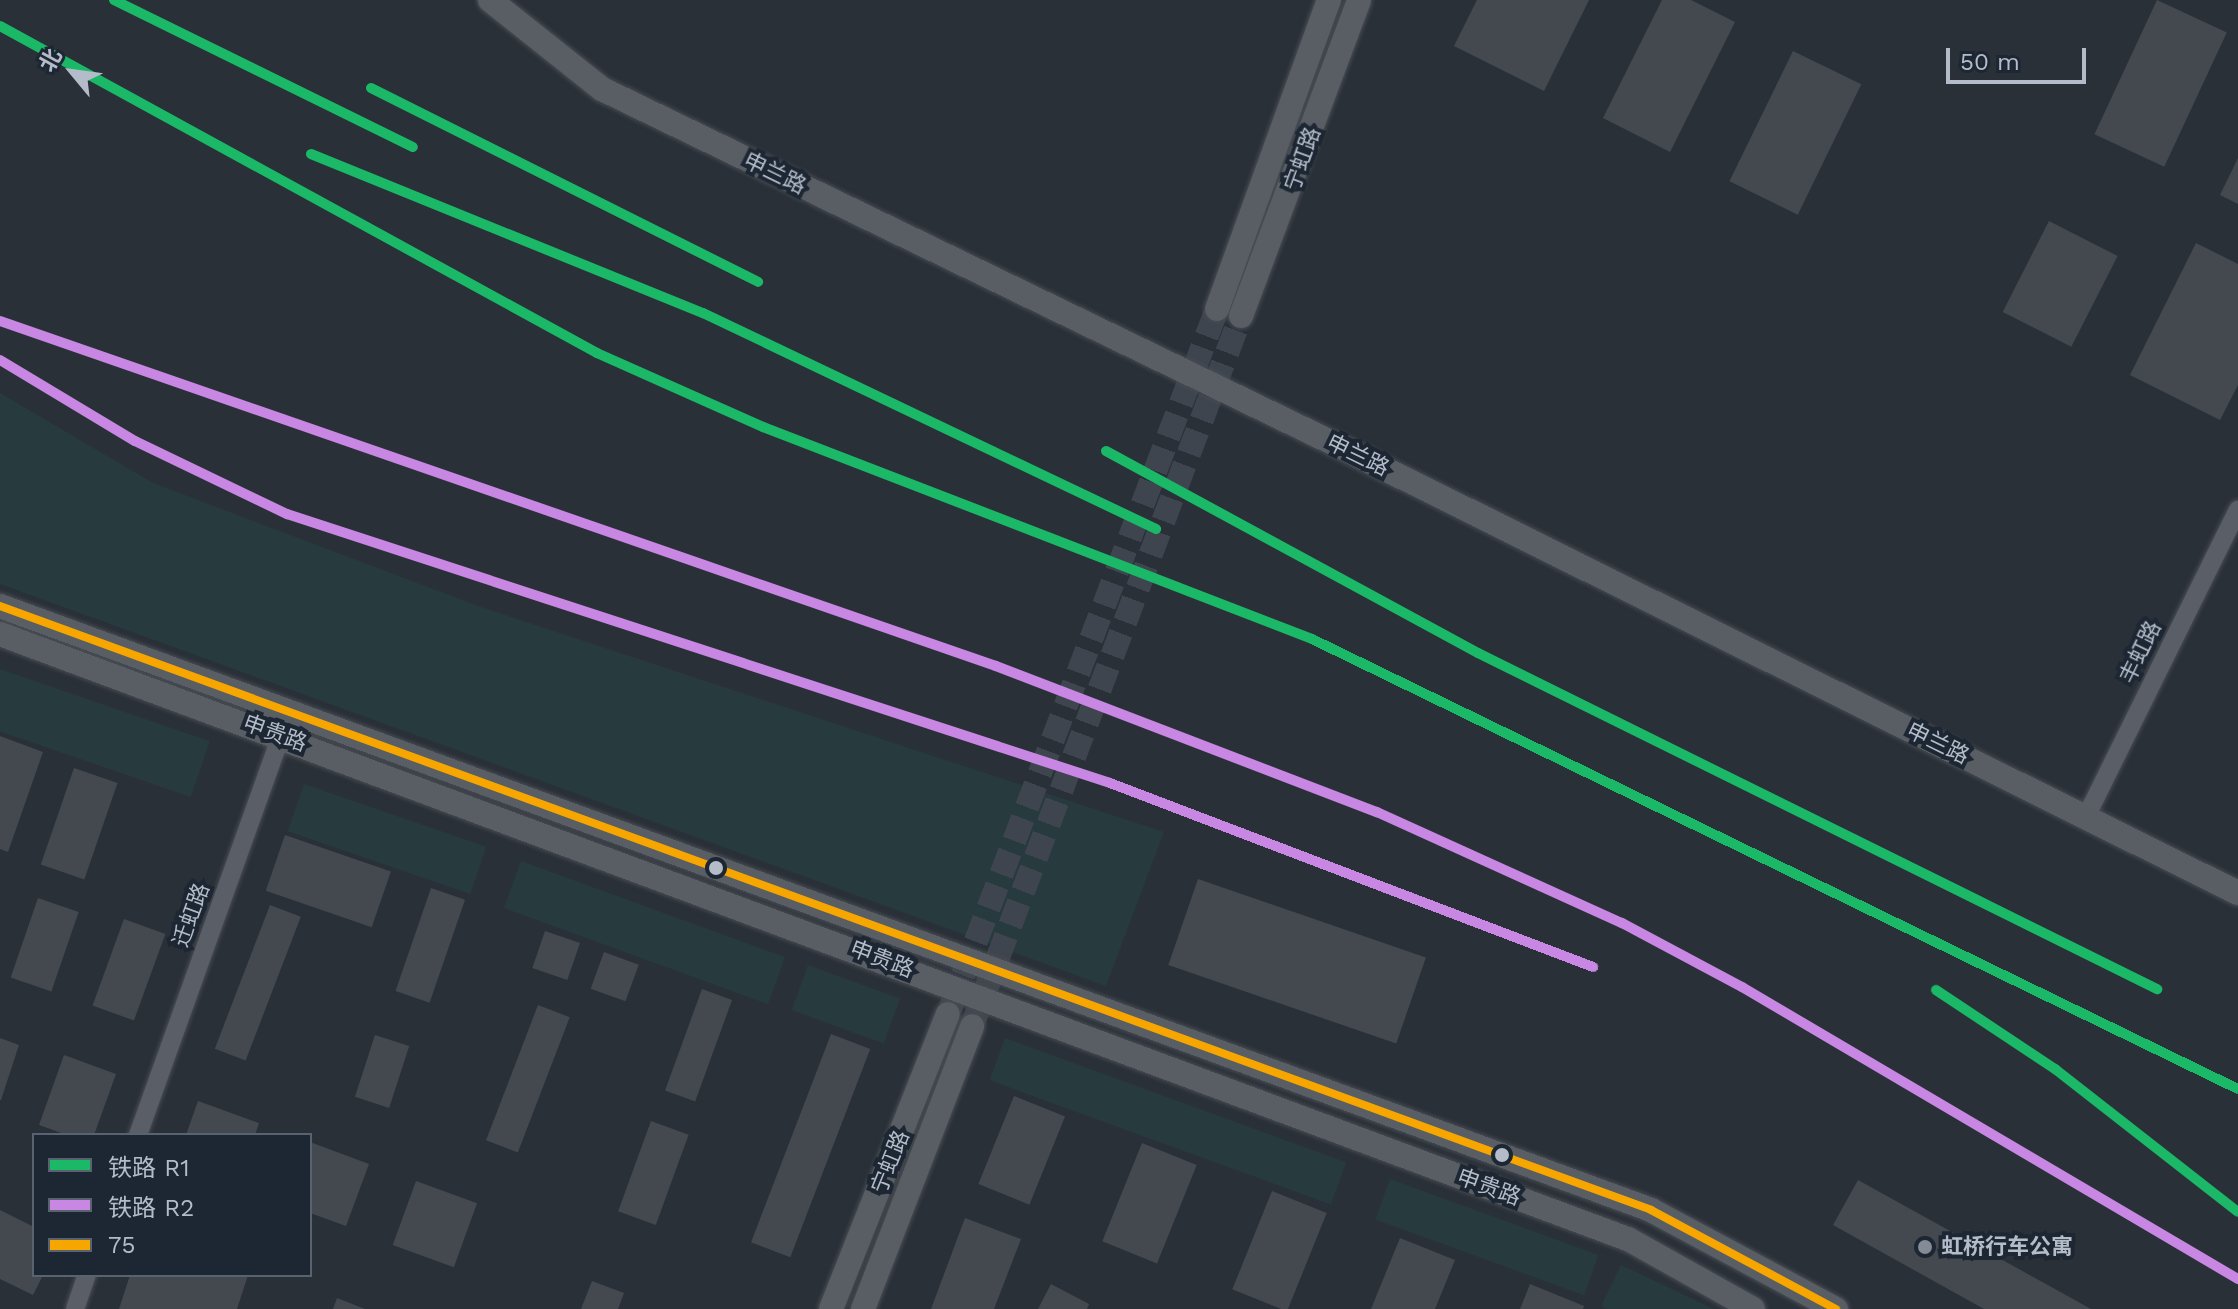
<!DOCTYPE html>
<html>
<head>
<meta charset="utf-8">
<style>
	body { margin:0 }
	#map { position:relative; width:2238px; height:1309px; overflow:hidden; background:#2a3038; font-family:"Work Sans","Noto Sans SC",sans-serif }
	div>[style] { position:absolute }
	.green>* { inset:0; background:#273a3e; transform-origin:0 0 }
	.building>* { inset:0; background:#444950; transform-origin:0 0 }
	.secondary-tunnel>* { height:24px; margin-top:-12px; transform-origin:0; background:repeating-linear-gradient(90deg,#3f454e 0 24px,transparent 0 36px) }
	.roads { filter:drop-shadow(0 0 2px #484c53) drop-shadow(0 0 2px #484c53) }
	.street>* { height:18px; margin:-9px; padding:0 9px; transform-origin:9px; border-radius:9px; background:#5a5e66 }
	.secondary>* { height:24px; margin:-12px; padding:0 12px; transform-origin:12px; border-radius:12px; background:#595d64 }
	.bus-1>* { height:8px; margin:-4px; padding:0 4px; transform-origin:4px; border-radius:4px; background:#f7a600 }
	.rail-1>* { height:10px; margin:-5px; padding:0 5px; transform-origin:5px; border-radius:5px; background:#1ab867 }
	.rail-2>* { height:10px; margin:-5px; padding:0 5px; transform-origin:5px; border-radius:5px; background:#c787e3 }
	.dots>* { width:22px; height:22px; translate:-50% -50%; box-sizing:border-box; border:4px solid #1d2633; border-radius:50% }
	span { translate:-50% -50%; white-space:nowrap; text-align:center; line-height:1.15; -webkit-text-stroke:8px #1d2633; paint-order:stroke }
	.street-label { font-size:22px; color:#b4bcc9 }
	.poi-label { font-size:22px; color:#b4bcc9; font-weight:700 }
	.left { translate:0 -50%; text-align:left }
	.legend { position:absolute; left:32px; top:1133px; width:280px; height:144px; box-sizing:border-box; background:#1d2633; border:2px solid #59626f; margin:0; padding:10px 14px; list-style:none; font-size:24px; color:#b4bcc9 }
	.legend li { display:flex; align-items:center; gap:16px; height:40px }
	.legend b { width:40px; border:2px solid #59626f }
	.north { position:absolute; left:32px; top:32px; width:80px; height:80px; -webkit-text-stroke:6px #1d2633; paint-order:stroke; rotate:299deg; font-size:22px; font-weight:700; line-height:32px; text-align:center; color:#b4bcc9 }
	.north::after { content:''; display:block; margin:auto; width:28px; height:36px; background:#b4bcc9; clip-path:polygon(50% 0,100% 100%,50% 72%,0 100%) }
	.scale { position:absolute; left:1946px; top:48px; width:140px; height:36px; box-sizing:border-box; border:4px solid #b4bcc9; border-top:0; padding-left:10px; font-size:24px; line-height:28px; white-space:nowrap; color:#b4bcc9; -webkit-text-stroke:6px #1d2633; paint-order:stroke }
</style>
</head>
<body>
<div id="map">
	<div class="green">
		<i style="clip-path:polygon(0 393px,153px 483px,478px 606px,1164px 832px,1106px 986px,0 584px)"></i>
		<i style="left:0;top:669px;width:222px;height:59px;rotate:19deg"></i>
		<i style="left:304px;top:784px;width:193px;height:50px;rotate:19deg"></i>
		<i style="left:521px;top:861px;width:281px;height:50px;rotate:20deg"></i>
		<i style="left:808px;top:965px;width:98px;height:48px;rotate:20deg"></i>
		<i style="left:1005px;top:1038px;width:363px;height:45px;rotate:20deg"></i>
		<i style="left:1390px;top:1179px;width:222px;height:43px;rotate:20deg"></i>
		<i style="clip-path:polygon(1621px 1265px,1714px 1309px,1606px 1309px,1601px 1306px)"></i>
	</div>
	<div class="building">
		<i style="clip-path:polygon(1477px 0,1589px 0,1544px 91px,1454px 46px)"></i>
		<i style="clip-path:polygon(1662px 0,1691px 0,1735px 22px,1670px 152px,1603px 118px)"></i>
		<i style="left:2157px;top:0;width:77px;height:148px;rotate:25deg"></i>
		<i style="left:1793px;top:51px;width:76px;height:145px;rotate:26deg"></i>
		<i style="clip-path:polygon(2238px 158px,2238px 204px,2220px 195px)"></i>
		<i style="left:2049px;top:221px;width:77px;height:102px;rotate:27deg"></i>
		<i style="clip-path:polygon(2196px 243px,2238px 264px,2238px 385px,2220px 420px,2130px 375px)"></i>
		<i style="clip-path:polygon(0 736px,43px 752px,8px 852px,0 849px)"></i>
		<i style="left:74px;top:768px;width:46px;height:102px;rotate:19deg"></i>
		<i style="left:285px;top:835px;width:112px;height:59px;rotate:19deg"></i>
		<i style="left:1198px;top:879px;width:241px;height:91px;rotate:19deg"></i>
		<i style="left:431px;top:888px;width:36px;height:109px;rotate:19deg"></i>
		<i style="left:38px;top:898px;width:43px;height:84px;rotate:19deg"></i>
		<i style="left:270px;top:905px;width:33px;height:154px;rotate:21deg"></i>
		<i style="left:124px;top:919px;width:44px;height:92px;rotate:20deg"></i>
		<i style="left:545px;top:931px;width:37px;height:39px;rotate:19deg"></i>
		<i style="left:604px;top:952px;width:37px;height:39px;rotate:20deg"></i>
		<i style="left:702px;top:989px;width:32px;height:108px;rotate:20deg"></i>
		<i style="left:538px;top:1005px;width:34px;height:145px;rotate:21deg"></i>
		<i style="left:831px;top:1034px;width:42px;height:223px;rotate:21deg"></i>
		<i style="left:375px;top:1035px;width:36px;height:65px;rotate:18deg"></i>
		<i style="clip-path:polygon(0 1038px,19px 1045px,1px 1100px,0 1100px)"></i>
		<i style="clip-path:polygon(64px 1055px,116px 1074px,94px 1135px,67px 1135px,39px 1125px)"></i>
		<i style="left:1014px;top:1096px;width:55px;height:95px;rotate:22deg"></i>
		<i style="clip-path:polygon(198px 1101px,259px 1123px,255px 1135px,186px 1135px)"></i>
		<i style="left:651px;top:1121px;width:40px;height:96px;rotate:20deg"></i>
		<i style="clip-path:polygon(310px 1142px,369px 1164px,346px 1226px,310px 1213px)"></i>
		<i style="left:1142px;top:1143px;width:59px;height:106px;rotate:22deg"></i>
		<i style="clip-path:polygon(1858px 1180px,2017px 1268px,2091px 1309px,1984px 1309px,1833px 1225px)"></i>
		<i style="left:416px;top:1181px;width:65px;height:68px;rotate:20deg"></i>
		<i style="left:1272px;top:1191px;width:59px;height:106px;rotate:22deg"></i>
		<i style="clip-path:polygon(0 1210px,34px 1227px,34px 1275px,43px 1275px,33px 1295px,0 1279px)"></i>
		<i style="clip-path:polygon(965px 1218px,1021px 1239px,994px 1309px,931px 1309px)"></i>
		<i style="clip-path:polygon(1400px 1238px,1455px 1260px,1435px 1309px,1371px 1309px)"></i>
		<i style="clip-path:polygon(130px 1275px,248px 1275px,237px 1309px,119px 1309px)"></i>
		<i style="clip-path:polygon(592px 1281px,624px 1293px,618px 1309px,581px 1309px)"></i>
		<i style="clip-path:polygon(1051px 1284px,1089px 1304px,1087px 1309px,1038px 1309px)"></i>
		<i style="clip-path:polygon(1530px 1284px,1584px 1306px,1583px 1309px,1520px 1309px)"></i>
		<i style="clip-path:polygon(337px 1298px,365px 1309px,333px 1309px)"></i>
	</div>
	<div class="secondary-tunnel">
		<i style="left:950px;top:1009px;width:749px;rotate:-69.12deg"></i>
		<i style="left:972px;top:1026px;width:759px;rotate:-69.25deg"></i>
	</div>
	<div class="roads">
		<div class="street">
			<i style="left:2086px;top:817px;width:343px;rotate:-63.7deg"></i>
			<i style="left:138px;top:1135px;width:450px;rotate:-70.3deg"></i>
			<i style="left:75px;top:1309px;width:36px;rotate:-71deg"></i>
		</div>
		<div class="secondary">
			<i style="left:490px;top:0;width:143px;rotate:38.5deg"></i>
			<i style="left:602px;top:89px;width:826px;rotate:25.85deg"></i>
			<i style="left:1345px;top:449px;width:997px;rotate:26.44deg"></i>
			<i style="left:1217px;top:309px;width:329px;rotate:-70.1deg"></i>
			<i style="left:1241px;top:316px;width:337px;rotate:-69.5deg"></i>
			<i style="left:0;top:606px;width:1758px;rotate:20.09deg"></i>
			<i style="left:1651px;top:1210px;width:210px;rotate:28.2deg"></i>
			<i style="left:0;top:634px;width:1737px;rotate:20.39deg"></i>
			<i style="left:1628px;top:1239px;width:143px;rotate:29.2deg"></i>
			<i style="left:831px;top:1309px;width:317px;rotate:-68.4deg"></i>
			<i style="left:863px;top:1309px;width:303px;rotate:-68.9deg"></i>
		</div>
	</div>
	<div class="bus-1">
		<i style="left:0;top:606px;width:1758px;rotate:20.09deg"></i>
		<i style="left:1651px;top:1210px;width:210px;rotate:28.2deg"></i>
	</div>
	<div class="rail-1">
		<i style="left:114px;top:0;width:333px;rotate:26.2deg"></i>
		<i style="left:0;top:26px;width:681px;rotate:28.71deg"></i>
		<i style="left:597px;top:353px;width:182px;rotate:24deg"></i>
		<i style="left:763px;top:427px;width:589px;rotate:21.11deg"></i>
		<i style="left:1312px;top:639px;width:1030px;rotate:25.92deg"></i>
		<i style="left:371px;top:88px;width:433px;rotate:26.6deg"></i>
		<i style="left:311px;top:154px;width:423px;rotate:22.1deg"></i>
		<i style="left:703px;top:313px;width:502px;rotate:25.49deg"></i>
		<i style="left:1106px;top:451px;width:423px;rotate:28.5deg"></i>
		<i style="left:1478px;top:653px;width:758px;rotate:26.33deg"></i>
		<i style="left:1936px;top:990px;width:143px;rotate:33.6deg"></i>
		<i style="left:2055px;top:1069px;width:232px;rotate:38deg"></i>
	</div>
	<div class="rail-2">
		<i style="left:0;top:321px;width:1054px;rotate:19.11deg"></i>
		<i style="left:996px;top:666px;width:408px;rotate:21deg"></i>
		<i style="left:1377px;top:812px;width:269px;rotate:24.4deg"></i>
		<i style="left:1622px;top:923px;width:136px;rotate:28.1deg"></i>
		<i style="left:1742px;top:987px;width:576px;rotate:30.49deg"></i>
		<i style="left:0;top:360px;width:157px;rotate:31deg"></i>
		<i style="left:135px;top:441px;width:169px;rotate:25.7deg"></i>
		<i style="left:287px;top:514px;width:866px;rotate:18.1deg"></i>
		<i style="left:1110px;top:783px;width:517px;rotate:20.85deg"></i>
	</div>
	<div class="dots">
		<i style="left:716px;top:868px;background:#b4bcc9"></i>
		<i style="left:1502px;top:1155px;background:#b4bcc9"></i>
		<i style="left:1925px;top:1247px;background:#848b96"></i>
	</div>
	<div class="street-label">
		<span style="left:1302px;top:159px;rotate:-70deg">宁虹路</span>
		<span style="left:775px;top:173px;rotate:26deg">申兰路</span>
		<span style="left:1358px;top:455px;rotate:26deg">申兰路</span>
		<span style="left:2140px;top:652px;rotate:-64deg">丰虹路</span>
		<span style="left:275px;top:733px;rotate:20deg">申贵路</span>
		<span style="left:1938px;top:743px;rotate:26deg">申兰路</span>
		<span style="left:191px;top:915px;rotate:-70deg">迁虹路</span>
		<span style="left:882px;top:959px;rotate:21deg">申贵路</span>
		<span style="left:890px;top:1162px;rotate:-68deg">宁虹路</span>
		<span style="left:1489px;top:1187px;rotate:20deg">申贵路</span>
	</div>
	<div class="poi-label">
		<span class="left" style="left:1941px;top:1247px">虹桥行车公寓</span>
	</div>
	<ul class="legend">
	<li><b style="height:10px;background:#1ab867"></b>铁路 R1</li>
	<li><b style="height:10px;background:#c787e3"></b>铁路 R2</li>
	<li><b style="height:10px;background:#f7a600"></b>75</li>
	</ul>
	<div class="north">北</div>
	<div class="scale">50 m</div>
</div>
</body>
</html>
